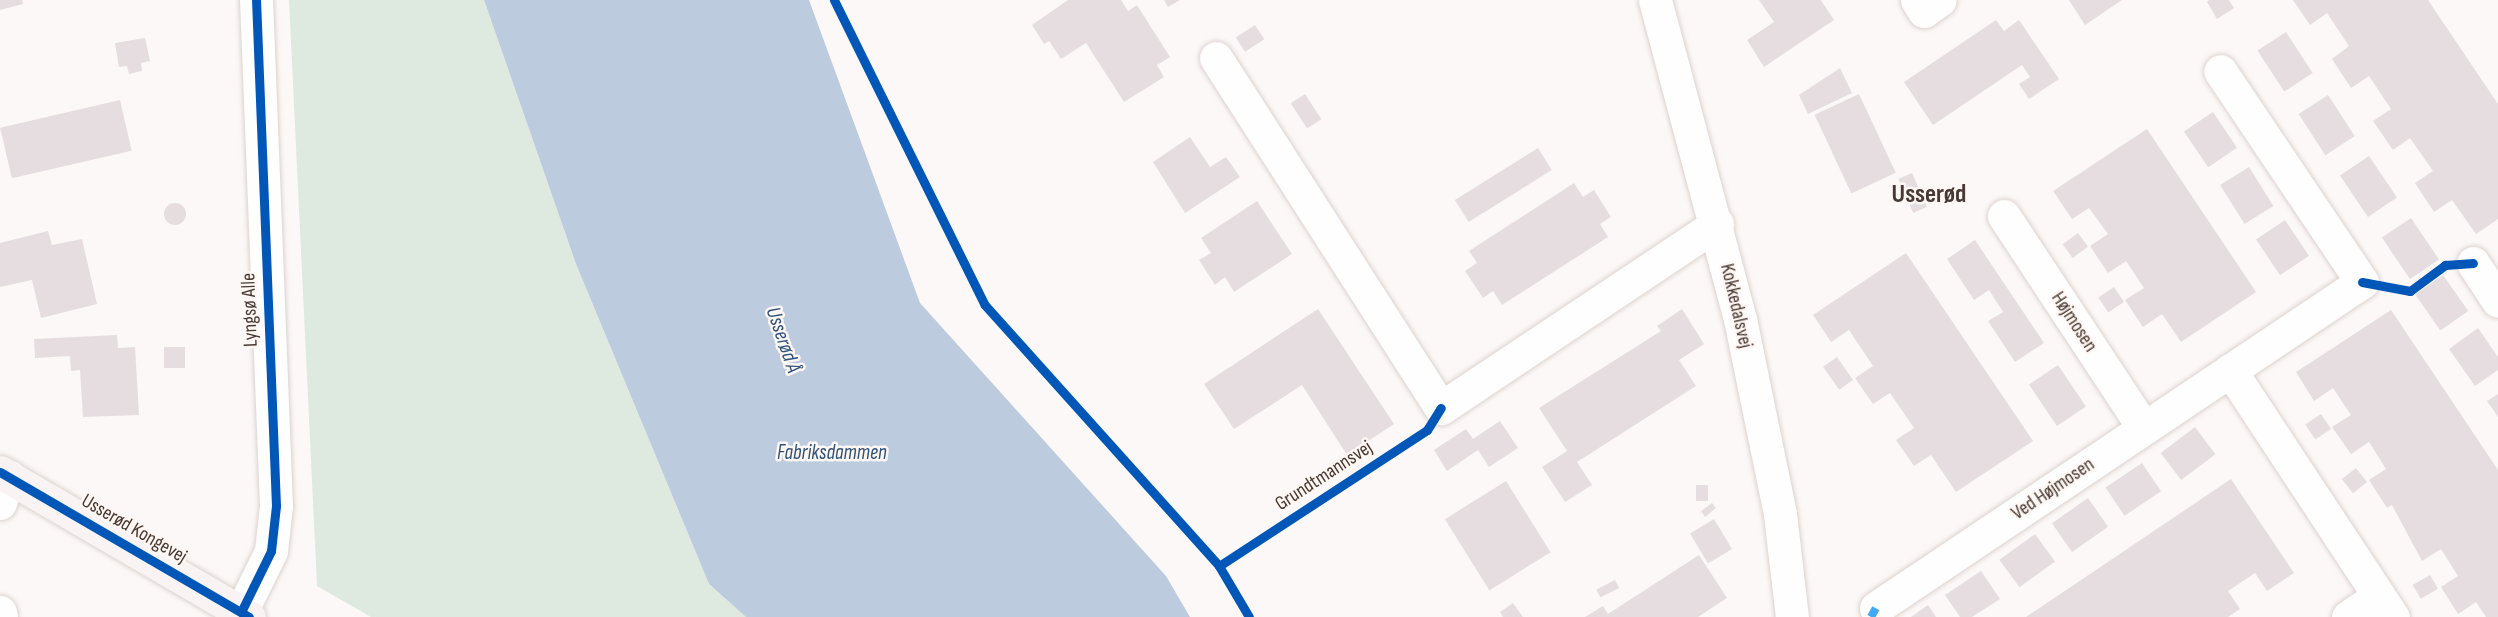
<!DOCTYPE html>
<html>
<head>
<meta charset="utf-8">
<style>
	body { margin:0 }
	#map { position:relative; width:2498px; height:617px; overflow:hidden; background:#fcf8f7; font-family:"Sofia Sans Condensed",sans-serif }
	div>[style] { position:absolute }
	.green>* { inset:0; background:#deeadf }
	.water>* { inset:0; background:#bccbde }
	.building>* { inset:0; background:#e6dde0; transform-origin:0 0 }
	.round { border-radius:50% }
	.roads { filter:drop-shadow(0 0 2px #dbd3cf) drop-shadow(0 0 2px #dbd3cf) }
	.minor>* { height:33px; margin:-16.5px; padding:0 16.5px; transform-origin:16.5px; border-radius:16.5px; background:#fffefe }
	.major>* { height:33px; margin:-16.5px; padding:0 16.5px; transform-origin:16.5px; border-radius:16.5px; background:#f9f3f4 }
	.quiet>* { height:8px; margin-top:-4px; transform-origin:0; background:repeating-linear-gradient(90deg,#3fa9f5 0 15px,transparent 0 23px) }
	.cycleway>* { height:9px; margin:-4.5px; padding:0 4.5px; transform-origin:4.5px; border-radius:4.5px; background:#0057b8 }
	span { translate:-50% -50%; white-space:nowrap; text-align:center; line-height:1.15; -webkit-text-stroke:5px #fff7f4; paint-order:stroke }
	.street-label { font-size:20px; color:#483933 }
	.water-label { font-size:21px; color:#2f547b; font-style:italic }
	.district-label { font-size:26px; color:#483933; font-weight:700 }
</style>
</head>
<body>
<div id="map">
	<div class="green">
		<i style="clip-path:polygon(289px 0,484px 0,576px 264px,709px 584px,746px 617px,371px 617px,317px 586px)"></i>
	</div>
	<div class="water">
		<i style="clip-path:polygon(484px 0,809px 0,920px 303px,1166px 576px,1190px 617px,746px 617px,709px 584px,576px 264px)"></i>
	</div>
	<div class="building">
		<i style="clip-path:polygon(0 0,22px 0,23px 4px,0 10px)"></i>
		<i style="clip-path:polygon(1068px 0,1121px 0,1128px 11px,1137px 5px,1170px 57px,1157px 65px,1164px 77px,1124px 102px,1086px 43px,1061px 59px,1049px 41px,1044px 44px,1032px 25px)"></i>
		<i style="clip-path:polygon(1164px 0,1180px 0,1168px 7px)"></i>
		<i style="clip-path:polygon(1759px 0,1821px 0,1834px 20px,1764px 67px,1747px 40px,1774px 22px)"></i>
		<i style="clip-path:polygon(2069px 0,2122px 0,2085px 25px)"></i>
		<i style="clip-path:polygon(2209px 0,2229px 0,2234px 8px,2217px 19px,2207px 2px)"></i>
		<i style="clip-path:polygon(2293px 0,2428px 0,2498px 104px,2498px 219px,2476px 234px,2452px 200px,2434px 212px,2415px 183px,2433px 171px,2410px 138px,2393px 150px,2373px 121px,2391px 109px,2369px 76px,2351px 88px,2332px 59px,2349px 46px,2327px 13px,2310px 25px)"></i>
		<i style="clip-path:polygon(1996px 20px,2004px 31px,2019px 20px,2059px 79px,2029px 99px,2019px 84px,2030px 77px,2022px 65px,1933px 125px,1904px 82px)"></i>
		<i style="left:1255px;top:25px;width:17px;height:23px;rotate:57deg"></i>
		<i style="left:2286px;top:32px;width:49px;height:34px;rotate:57deg"></i>
		<i style="clip-path:polygon(145px 38px,150px 61px,141px 63px,142px 71px,129px 74px,127px 66px,119px 67px,115px 43px)"></i>
		<i style="clip-path:polygon(1840px 68px,1852px 93px,1808px 114px,1799px 95px)"></i>
		<i style="left:1305px;top:94px;width:30px;height:17px;rotate:57deg"></i>
		<i style="left:1859px;top:94px;width:87px;height:49px;rotate:65deg"></i>
		<i style="left:2328px;top:95px;width:49px;height:35px;rotate:57deg"></i>
		<i style="left:120px;top:100px;width:52px;height:123px;rotate:77deg"></i>
		<i style="left:2213px;top:112px;width:43px;height:35px;rotate:56deg"></i>
		<i style="clip-path:polygon(2147px 129px,2256px 292px,2181px 342px,2162px 314px,2143px 327px,2125px 300px,2144px 288px,2126px 261px,2108px 273px,2090px 246px,2108px 234px,2089px 208px,2072px 219px,2053px 191px)"></i>
		<i style="clip-path:polygon(1190px 137px,1210px 167px,1226px 157px,1240px 177px,1185px 213px,1153px 162px)"></i>
		<i style="left:1538px;top:148px;width:26px;height:98px;rotate:58deg"></i>
		<i style="left:2369px;top:156px;width:50px;height:35px;rotate:56deg"></i>
		<i style="left:2249px;top:167px;width:46px;height:34px;rotate:58deg"></i>
		<i style="left:1912px;top:173px;width:37px;height:15px;rotate:66deg"></i>
		<i style="clip-path:polygon(1574px 183px,1583px 197px,1594px 190px,1611px 217px,1600px 224px,1608px 237px,1502px 305px,1493px 291px,1483px 298px,1465px 271px,1477px 263px,1469px 251px)"></i>
		<i style="clip-path:polygon(1257px 201px,1292px 254px,1234px 292px,1225px 277px,1215px 285px,1199px 260px,1211px 253px,1201px 238px)"></i>
		<i class="round" style="left:164px;top:203px;width:22px;height:22px"></i>
		<i style="left:2411px;top:218px;width:50px;height:35px;rotate:56deg"></i>
		<i style="left:2285px;top:220px;width:43px;height:35px;rotate:56deg"></i>
		<i style="clip-path:polygon(48px 231px,52px 245px,82px 239px,97px 304px,41px 318px,32px 280px,0 287px,0 243px)"></i>
		<i style="left:2078px;top:233px;width:17px;height:19px;rotate:54deg"></i>
		<i style="clip-path:polygon(1975px 240px,2044px 343px,2015px 362px,1988px 321px,2003px 312px,1989px 290px,1974px 300px,1947px 259px)"></i>
		<i style="clip-path:polygon(1906px 253px,2033px 441px,1956px 492px,1931px 455px,1914px 466px,1896px 440px,1914px 428px,1890px 393px,1873px 404px,1855px 378px,1873px 366px,1849px 330px,1831px 342px,1813px 315px)"></i>
		<i style="left:2443px;top:275px;width:44px;height:34px;rotate:55deg"></i>
		<i style="left:2114px;top:287px;width:18px;height:19px;rotate:56deg"></i>
		<i style="clip-path:polygon(1318px 309px,1394px 424px,1347px 455px,1302px 385px,1234px 429px,1204px 384px)"></i>
		<i style="clip-path:polygon(1682px 309px,1704px 344px,1679px 360px,1696px 386px,1577px 462px,1592px 485px,1565px 502px,1542px 467px,1567px 451px,1539px 408px,1661px 331px,1657px 326px)"></i>
		<i style="clip-path:polygon(2391px 310px,2498px 470px,2498px 617px,2486px 617px,2476px 602px,2458px 614px,2441px 587px,2458px 576px,2441px 549px,2422px 561px,2392px 505px,2387px 508px,2369px 480px,2386px 469px,2369px 442px,2351px 454px,2332px 427px,2351px 415px,2333px 388px,2314px 401px,2296px 372px)"></i>
		<i style="clip-path:polygon(2478px 328px,2498px 357px,2498px 370px,2475px 386px,2449px 349px)"></i>
		<i style="clip-path:polygon(117px 335px,118px 348px,135px 347px,139px 415px,83px 417px,80px 370px,71px 371px,70px 356px,35px 358px,34px 339px)"></i>
		<i style="left:185px;top:347px;width:21px;height:21px;rotate:90deg"></i>
		<i style="left:1837px;top:357px;width:28px;height:17px;rotate:55deg"></i>
		<i style="left:2058px;top:365px;width:50px;height:35px;rotate:56deg"></i>
		<i style="clip-path:polygon(2498px 394px,2498px 417px,2487px 401px)"></i>
		<i style="left:2321px;top:414px;width:18px;height:19px;rotate:56deg"></i>
		<i style="clip-path:polygon(1500px 421px,1518px 448px,1489px 467px,1478px 450px,1447px 471px,1434px 450px,1466px 429px,1473px 439px)"></i>
		<i style="left:2195px;top:427px;width:34px;height:43px;rotate:53deg"></i>
		<i style="left:2142px;top:463px;width:34px;height:44px;rotate:56deg"></i>
		<i style="left:2356px;top:468px;width:18px;height:18px;rotate:52deg"></i>
		<i style="clip-path:polygon(2231px 479px,2294px 573px,2267px 591px,2255px 573px,2228px 591px,2240px 609px,2228px 617px,2026px 617px)"></i>
		<i style="left:1506px;top:481px;width:84px;height:72px;rotate:58deg"></i>
		<i style="left:1708px;top:485px;width:16px;height:12px;rotate:90deg"></i>
		<i style="left:2088px;top:498px;width:35px;height:44px;rotate:55deg"></i>
		<i style="clip-path:polygon(1712px 503px,1716px 508px,1705px 517px,1701px 511px)"></i>
		<i style="left:1714px;top:519px;width:35px;height:28px;rotate:59deg"></i>
		<i style="left:2035px;top:534px;width:34px;height:44px;rotate:54deg"></i>
		<i style="clip-path:polygon(1699px 555px,1727px 598px,1698px 617px,1585px 617px,1603px 606px,1608px 614px)"></i>
		<i style="clip-path:polygon(1981px 571px,2000px 599px,1972px 617px,1960px 617px,1945px 595px)"></i>
		<i style="left:2430px;top:575px;width:16px;height:20px;rotate:60deg"></i>
		<i style="left:1615px;top:580px;width:9px;height:21px;rotate:63deg"></i>
		<i style="clip-path:polygon(1513px 603px,1523px 617px,1503px 617px,1500px 612px)"></i>
		<i style="clip-path:polygon(1928px 605px,1936px 617px,1911px 617px)"></i>
	</div>
	<div class="roads">
		<div class="minor">
			<i style="left:1655px;top:0;width:330px;rotate:75.1deg"></i>
			<i style="left:1740px;top:319px;width:199px;rotate:78.4deg"></i>
			<i style="left:1780px;top:514px;width:104px;rotate:83.4deg"></i>
			<i style="left:1917px;top:0;width:13px;rotate:58deg"></i>
			<i style="left:1924px;top:11px;width:19px;rotate:-35deg"></i>
			<i style="left:1216px;top:58px;width:416px;rotate:57.3deg"></i>
			<i style="left:1441px;top:408px;width:332px;rotate:-33.7deg"></i>
			<i style="left:2004px;top:216px;width:254px;rotate:56.6deg"></i>
			<i style="left:2473px;top:263px;width:45px;rotate:56.7deg"></i>
			<i style="left:2230px;top:370px;width:296px;rotate:56.6deg"></i>
			<i style="left:0;top:503px;width:28px;rotate:-71deg"></i>
			<i style="left:1876px;top:608px;width:585px;rotate:-33.85deg"></i>
			<i style="left:2362px;top:282px;width:254px;rotate:-123.9deg"></i>
			<i style="left:0;top:612px;width:5px;rotate:79deg"></i>
			<i style="left:241px;top:612px;width:68px;rotate:-63.8deg"></i>
			<i style="left:271px;top:551px;width:45px;rotate:-83.7deg"></i>
			<i style="left:276px;top:506px;width:506px;rotate:-92.26deg"></i>
			<i style="left:2348px;top:617px;width:37px;rotate:-34deg"></i>
		</div>
		<div class="major">
			<i style="left:0;top:472px;width:288px;rotate:30.2deg"></i>
		</div>
	</div>
	<div class="quiet">
		<i style="left:1871px;top:617px;width:10px;rotate:-61deg"></i>
	</div>
	<div class="cycleway">
		<i style="left:834px;top:0;width:340px;rotate:63.7deg"></i>
		<i style="left:985px;top:305px;width:351px;rotate:48.1deg"></i>
		<i style="left:1219px;top:566px;width:59px;rotate:59.5deg"></i>
		<i style="left:2362px;top:282px;width:49px;rotate:10.6deg"></i>
		<i style="left:2410px;top:291px;width:44px;rotate:-36.6deg"></i>
		<i style="left:2445px;top:265px;width:28px;rotate:-4deg"></i>
		<i style="left:0;top:472px;width:288px;rotate:30.2deg"></i>
		<i style="left:1219px;top:566px;width:249px;rotate:-33.2deg"></i>
		<i style="left:1427px;top:430px;width:26px;rotate:-58deg"></i>
		<i style="left:241px;top:612px;width:68px;rotate:-63.8deg"></i>
		<i style="left:271px;top:551px;width:45px;rotate:-83.7deg"></i>
		<i style="left:276px;top:506px;width:506px;rotate:-92.26deg"></i>
	</div>
	<div class="street-label">
		<span style="left:1736px;top:306px;rotate:77deg">Kokkedalsvej</span>
		<span style="left:250px;top:310px;rotate:-92deg">Lyngsø Alle</span>
		<span style="left:2074px;top:322px;rotate:57deg">Højmosen</span>
		<span style="left:1324px;top:476px;rotate:-33deg">Grundtmannsvej</span>
		<span style="left:2053px;top:489px;rotate:-34deg">Ved Højmosen</span>
		<span style="left:134px;top:529px;rotate:30deg">Usserød Kongevej</span>
	</div>
	<div class="water-label">
		<span style="left:783px;top:340px;rotate:71deg">Usserød Å</span>
		<span style="left:832px;top:453px">Fabriksdammen</span>
	</div>
	<div class="district-label">
		<span style="left:1929px;top:195px">Usserød</span>
	</div>
</div>
</body>
</html>
